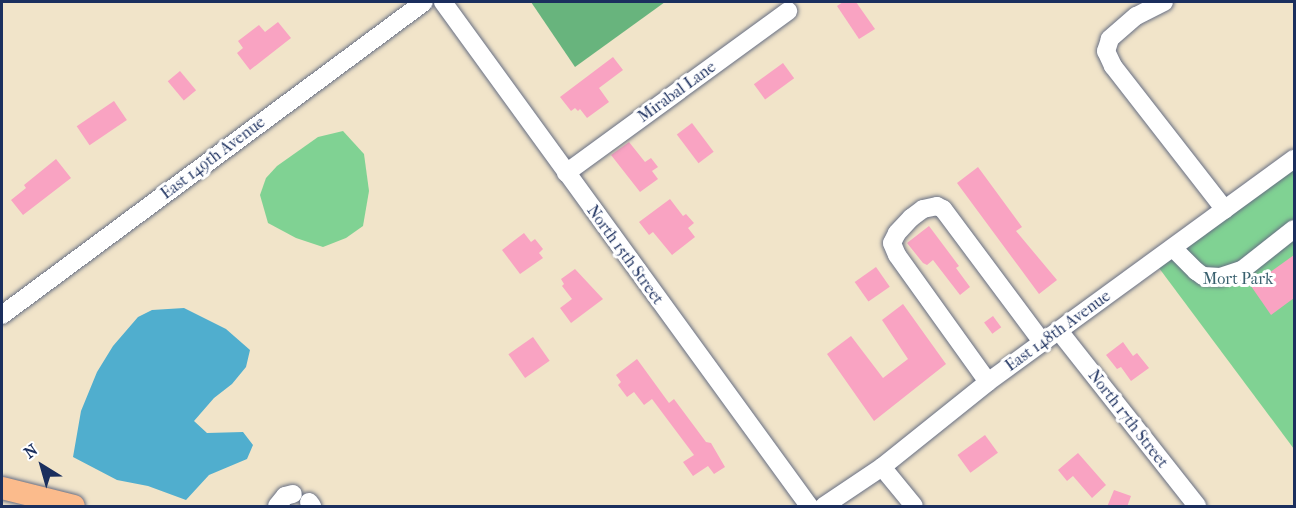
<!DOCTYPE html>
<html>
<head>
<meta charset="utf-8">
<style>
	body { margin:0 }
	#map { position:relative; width:1296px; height:508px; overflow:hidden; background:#f1e4c9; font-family:"IM FELL French Canon",serif }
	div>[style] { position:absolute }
	.green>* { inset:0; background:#80d293 }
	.forest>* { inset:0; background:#68b47d }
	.water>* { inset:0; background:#50aece }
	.building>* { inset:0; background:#f9a3c2; transform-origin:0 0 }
	.roads { filter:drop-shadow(0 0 2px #666e83) drop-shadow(0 0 2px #666e83) }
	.minor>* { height:18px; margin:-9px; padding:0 9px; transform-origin:9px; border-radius:9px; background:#fff }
	.major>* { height:22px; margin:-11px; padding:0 11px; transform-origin:11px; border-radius:11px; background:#fbbb8c }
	span { translate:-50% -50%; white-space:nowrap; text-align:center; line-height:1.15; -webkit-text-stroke:6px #fff; paint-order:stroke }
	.street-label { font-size:16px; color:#1b2f5e }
	.park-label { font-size:16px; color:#39606e }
	.frame { position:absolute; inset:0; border:3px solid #1b2f5e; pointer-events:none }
	.north { position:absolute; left:12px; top:436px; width:60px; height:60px; -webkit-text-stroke:4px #fff; paint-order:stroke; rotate:323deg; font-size:16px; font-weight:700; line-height:24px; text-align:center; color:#1b2f5e }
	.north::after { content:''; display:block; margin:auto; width:21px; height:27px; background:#1b2f5e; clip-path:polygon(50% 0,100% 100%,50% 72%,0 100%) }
</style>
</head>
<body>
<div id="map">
	<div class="green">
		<i style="clip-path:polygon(343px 131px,364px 154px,369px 191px,363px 226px,346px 238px,323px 247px,296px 238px,268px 223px,260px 195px,266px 178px,277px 166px,318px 137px)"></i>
		<i style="clip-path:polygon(1294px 167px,1294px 449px,1159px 268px)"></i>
	</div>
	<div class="forest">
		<i style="clip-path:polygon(531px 2px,665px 2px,575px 67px)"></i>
	</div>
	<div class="water">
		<i style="clip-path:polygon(184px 308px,226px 329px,250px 350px,246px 367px,232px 384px,214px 398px,194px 421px,207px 433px,243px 432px,253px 445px,247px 459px,209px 475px,186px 500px,148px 486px,117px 480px,73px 457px,81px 411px,97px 372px,113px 346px,138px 317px,152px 310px)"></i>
	</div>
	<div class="building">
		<i style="clip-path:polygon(843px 2px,856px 2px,875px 29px,859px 39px,837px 6px)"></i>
		<i style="clip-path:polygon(278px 22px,291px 38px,250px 70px,237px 53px,243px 48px,238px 41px,259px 25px,265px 32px)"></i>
		<i style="clip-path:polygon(613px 57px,623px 70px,599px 88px,609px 102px,587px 118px,580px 109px,578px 111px,575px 108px,571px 111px,560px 97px)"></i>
		<i style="left:783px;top:63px;width:19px;height:36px;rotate:54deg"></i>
		<i style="left:180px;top:71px;width:25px;height:16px;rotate:50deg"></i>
		<i style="left:114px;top:101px;width:23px;height:45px;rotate:56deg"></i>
		<i style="left:692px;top:123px;width:36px;height:19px;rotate:53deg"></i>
		<i style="clip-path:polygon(629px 142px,645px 162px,651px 158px,658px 167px,652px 171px,658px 179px,640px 192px,611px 155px)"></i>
		<i style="clip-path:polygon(56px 159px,71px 178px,23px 215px,11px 200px,26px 188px,24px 185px)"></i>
		<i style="clip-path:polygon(978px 167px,1022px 227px,1016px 231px,1057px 280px,1039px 294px,957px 183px)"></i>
		<i style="clip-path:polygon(670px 199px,683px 216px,686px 214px,694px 223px,688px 228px,695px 237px,672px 255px,653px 232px,649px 235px,639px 222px)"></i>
		<i style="clip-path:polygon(929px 226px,959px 266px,956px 268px,970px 287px,960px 295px,933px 260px,927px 265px,923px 263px,907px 243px)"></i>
		<i style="clip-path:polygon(524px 233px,531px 242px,535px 239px,543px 249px,539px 253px,543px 258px,520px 274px,502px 250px)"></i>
		<i style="clip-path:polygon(1294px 255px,1294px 298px,1271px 315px,1251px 286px)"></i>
		<i style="left:876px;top:267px;width:24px;height:26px;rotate:55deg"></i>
		<i style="clip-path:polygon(575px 269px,603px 299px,571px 323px,560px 308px,572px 299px,562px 286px,564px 284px,561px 279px)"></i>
		<i style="clip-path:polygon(903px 304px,946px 364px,874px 421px,827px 354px,851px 336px,883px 378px,908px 359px,882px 320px)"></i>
		<i style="left:993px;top:316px;width:14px;height:11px;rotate:54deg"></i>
		<i style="left:533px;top:337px;width:29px;height:30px;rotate:55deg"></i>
		<i style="clip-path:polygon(1123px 342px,1133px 356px,1137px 353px,1149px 368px,1131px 381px,1121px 367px,1117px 369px,1106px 355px)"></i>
		<i style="clip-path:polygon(637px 359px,669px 403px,674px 399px,706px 442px,711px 443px,725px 467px,714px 474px,708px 466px,693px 476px,683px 462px,694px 455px,652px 399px,644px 405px,634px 392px,627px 397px,618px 385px,621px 382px,616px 375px)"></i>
		<i style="left:985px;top:435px;width:22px;height:34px;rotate:54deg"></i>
		<i style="clip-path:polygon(1078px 453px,1106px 485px,1092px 498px,1073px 476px,1067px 481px,1058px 470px)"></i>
		<i style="clip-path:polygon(1114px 490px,1131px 496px,1127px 507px,1107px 507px)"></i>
	</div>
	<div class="roads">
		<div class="minor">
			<i style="left:443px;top:2px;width:623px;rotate:54.01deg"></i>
			<i style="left:1164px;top:2px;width:31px;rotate:153deg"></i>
			<i style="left:1136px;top:16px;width:35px;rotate:139deg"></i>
			<i style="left:1110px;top:39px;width:13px;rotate:108deg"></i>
			<i style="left:1106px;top:51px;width:17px;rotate:65deg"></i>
			<i style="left:1113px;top:66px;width:182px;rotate:52.1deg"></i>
			<i style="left:566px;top:173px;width:275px;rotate:-36.1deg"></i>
			<i style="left:1173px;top:248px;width:33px;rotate:45deg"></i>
			<i style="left:1196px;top:271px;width:9px;rotate:36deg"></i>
			<i style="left:1203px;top:276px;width:17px;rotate:3deg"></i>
			<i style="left:1220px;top:277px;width:23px;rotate:-18deg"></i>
			<i style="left:1242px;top:270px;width:66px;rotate:-38.3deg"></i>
			<i style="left:2px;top:315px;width:525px;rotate:-36.56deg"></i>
			<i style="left:1059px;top:331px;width:223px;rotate:51.7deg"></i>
			<i style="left:988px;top:382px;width:156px;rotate:-125.6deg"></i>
			<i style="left:897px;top:255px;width:13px;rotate:-113deg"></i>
			<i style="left:892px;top:243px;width:11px;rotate:-63deg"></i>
			<i style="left:897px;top:233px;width:21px;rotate:-47deg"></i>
			<i style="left:911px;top:218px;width:15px;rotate:-37deg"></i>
			<i style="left:923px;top:209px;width:14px;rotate:-12deg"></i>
			<i style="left:937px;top:206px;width:7px;rotate:27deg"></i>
			<i style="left:943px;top:209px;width:167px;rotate:53.3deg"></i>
			<i style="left:882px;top:467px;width:50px;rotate:50.6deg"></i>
			<i style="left:309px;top:502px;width:5px;rotate:53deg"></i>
			<i style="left:277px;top:506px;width:13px;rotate:-51deg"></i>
			<i style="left:285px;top:496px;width:8px;rotate:-14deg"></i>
			<i style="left:824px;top:506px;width:70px;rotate:-33.9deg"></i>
			<i style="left:882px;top:467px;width:136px;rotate:-38.7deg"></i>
			<i style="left:988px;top:382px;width:379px;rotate:-36.1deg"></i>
		</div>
		<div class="major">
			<i style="left:2px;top:488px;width:74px;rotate:14deg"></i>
		</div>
	</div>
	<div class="street-label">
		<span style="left:677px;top:92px;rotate:-36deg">Mirabal Lane</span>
		<span style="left:213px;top:158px;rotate:-37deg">East 149th Avenue</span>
		<span style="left:625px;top:255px;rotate:54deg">North 15th Street</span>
		<span style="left:1058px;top:331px;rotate:-36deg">East 148th Avenue</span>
		<span style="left:1128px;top:419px;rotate:52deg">North 17th Street</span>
	</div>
	<div class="park-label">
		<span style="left:1238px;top:279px">Mort Park</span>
	</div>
	<div class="frame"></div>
	<div class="north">N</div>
</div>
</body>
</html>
